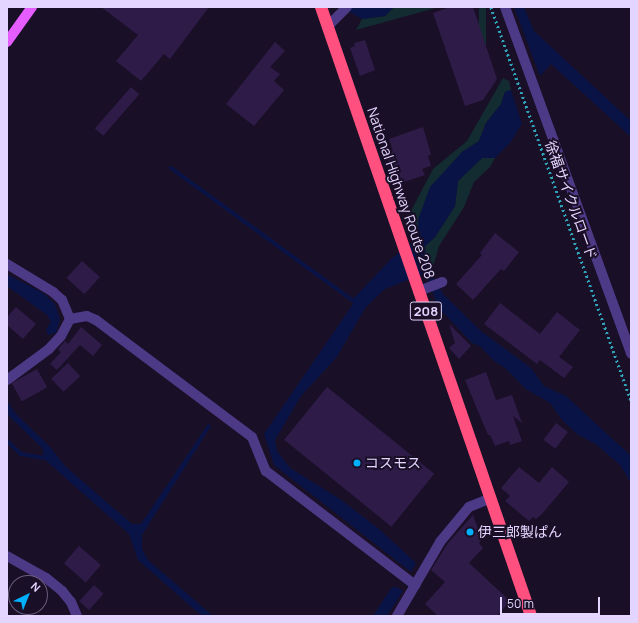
<!DOCTYPE html>
<html>
<head>
<meta charset="utf-8">
<style>
	body { margin:0 }
	#map { position:relative; width:638px; height:623px; overflow:hidden; background:#190f27; font-family:Manrope,"Noto Sans JP",sans-serif }
	div>[style] { position:absolute }
	.green>* { inset:0; background:#122c31; transform-origin:0 0 }
	.water>* { inset:0; background:#0a1346 }
	.stream>* { height:4px; margin:-2px; padding:0 2px; transform-origin:2px; border-radius:2px; background:#0a1346 }
	.building>* { inset:0; background:#2e1b48; transform-origin:0 0 }
	.path>* { height:2.5px; margin-top:-1.25px; transform-origin:0; background:repeating-linear-gradient(90deg,#2fa4ba 0 2px,transparent 0 5px) }
	.minor>* { height:10px; margin:-5px; padding:0 5px; transform-origin:5px; border-radius:5px; background:#4d3a86 }
	.major>* { height:10px; margin:-5px; padding:0 5px; transform-origin:5px; border-radius:5px; background:#e55cff }
	.highway>* { height:12px; margin:-6px; padding:0 6px; transform-origin:6px; border-radius:6px; background:#ff507f }
	.dots>* { width:11px; height:11px; translate:-50% -50%; box-sizing:border-box; border:2px solid #190f27; border-radius:50% }
	span { translate:-50% -50%; white-space:nowrap; text-align:center; line-height:1.15; -webkit-text-stroke:4px #190f27; paint-order:stroke }
	.shield-label span { padding:1px 3px; background:#190f27; border:1px solid; border-radius:3px; -webkit-text-stroke-width:0 }
	.shield-label { font-size:13px; color:#e3d5ff; font-weight:700 }
	.street-label { font-size:14px; color:#e3d5ff }
	.poi-label { font-size:14px; color:#e3d5ff }
	.left { translate:0 -50%; text-align:left }
	.frame { position:absolute; inset:0; border:8px solid #e3d5ff; pointer-events:none }
	.north { position:absolute; left:8px; top:575px; width:40px; height:40px; box-sizing:border-box; background:#190f27; border:1px solid #6a5e7d; border-radius:50%; rotate:43deg; font-size:11px; font-weight:700; line-height:16px; text-align:center; color:#e3d5ff }
	.north::after { content:''; display:block; margin:auto; width:14px; height:18px; background:#01afff; clip-path:polygon(50% 0,100% 100%,50% 72%,0 100%) }
	.scale { position:absolute; left:500px; top:597px; width:100px; height:18px; box-sizing:border-box; border:2px solid #e3d5ff; border-top:0; padding-left:5px; font-size:12px; line-height:14px; white-space:nowrap; color:#e3d5ff; -webkit-text-stroke:3px #190f27; paint-order:stroke }
</style>
</head>
<body>
<div id="map">
	<div class="green">
		<i style="clip-path:polygon(394px 7px,439px 7px,356px 30px,362px 19px,385px 16px)"></i>
		<i style="left:479px;top:7px;width:7px;height:60px"></i>
		<i style="clip-path:polygon(503px 78px,509px 81px,511px 90px,505px 92px,501px 104px,486px 123px,479px 141px,462px 152px,419px 217px,416px 240px,413px 244px,405px 222px,433px 169px,467px 141px)"></i>
		<i style="clip-path:polygon(482px 158px,495px 158px,490px 167px,474px 182px,464px 207px,439px 246px,431px 274px,426px 266px,425px 246px,435px 237px,455px 206px,458px 181px)"></i>
	</div>
	<div class="water">
		<i style="clip-path:polygon(342px 7px,394px 7px,385px 16px,362px 19px)"></i>
		<i style="clip-path:polygon(514px 7px,524px 7px,534px 31px,631px 121px,631px 137px,551px 64px,540px 76px)"></i>
		<i style="clip-path:polygon(511px 90px,522px 124px,510px 143px,495px 158px,482px 158px,458px 181px,455px 206px,435px 237px,425px 246px,426px 266px,444px 295px,481px 331px,531px 368px,544px 386px,566px 396px,631px 456px,631px 483px,620px 465px,597px 445px,577px 434px,562px 420px,550px 403px,526px 389px,505px 368px,494px 361px,480px 346px,472px 343px,438px 307px,427px 277px,421px 275px,385px 289px,366px 307px,336px 358px,301px 396px,275px 440px,277px 451px,290px 468px,340px 499px,379px 529px,416px 563px,411px 572px,274px 465px,264px 434px,353px 304px,352px 300px,392px 258px,416px 240px,419px 217px,430px 187px,462px 152px,479px 141px,486px 123px,501px 104px,505px 92px)"></i>
		<i style="clip-path:polygon(7px 274px,43px 293px,55px 304px,60px 320px,56px 333px,48px 335px,46px 330px,51px 322px,47px 315px,7px 286px)"></i>
		<i style="clip-path:polygon(7px 401px,15px 413px,50px 447px,66px 467px,132px 524px,141px 524px,208px 424px,211px 426px,142px 535px,142px 549px,148px 560px,213px 616px,202px 616px,138px 560px,129px 534px,43px 458px,43px 449px,7px 414px)"></i>
		<i style="clip-path:polygon(392px 587px,397px 587px,403px 591px,387px 616px,373px 616px)"></i>
	</div>
	<div class="stream">
		<i style="left:171px;top:168px;width:224px;rotate:36.1deg"></i>
		<i style="left:7px;top:441px;width:19px;rotate:43deg"></i>
		<i style="left:21px;top:454px;width:22px;rotate:10deg"></i>
	</div>
	<div class="building">
		<i style="clip-path:polygon(101px 7px,209px 7px,170px 59px,164px 54px,141px 81px,116px 61px,138px 35px)"></i>
		<i style="clip-path:polygon(450px 7px,473px 7px,497px 79px,483px 100px,465px 106px,433px 13px)"></i>
		<i style="clip-path:polygon(365px 40px,375px 70px,360px 76px,350px 48px,355px 46px,354px 43px)"></i>
		<i style="clip-path:polygon(275px 42px,285px 51px,270px 67px,280px 74px,274px 81px,284px 90px,254px 126px,226px 104px)"></i>
		<i style="left:131px;top:87px;width:11px;height:55px;rotate:41deg"></i>
		<i style="clip-path:polygon(423px 127px,431px 154px,428px 156px,431px 166px,422px 169px,425px 175px,401px 183px,397px 171px,392px 173px,386px 154px,393px 151px,389px 139px)"></i>
		<i style="clip-path:polygon(495px 233px,519px 252px,504px 271px,501px 269px,473px 300px,456px 284px,482px 255px,480px 253px)"></i>
		<i style="left:82px;top:261px;width:24px;height:23px;rotate:42deg"></i>
		<i style="clip-path:polygon(500px 303px,540px 334px,557px 312px,580px 330px,559px 357px,573px 367px,564px 378px,540px 360px,537px 364px,484px 324px)"></i>
		<i style="clip-path:polygon(16px 307px,36px 324px,23px 339px,7px 325px,7px 317px)"></i>
		<i style="clip-path:polygon(449px 324px,471px 346px,459px 359px,449px 348px,455px 343px)"></i>
		<i style="clip-path:polygon(81px 327px,102px 345px,93px 356px,80px 345px,57px 370px,50px 364px,61px 352px,58px 349px,65px 341px,68px 344px)"></i>
		<i style="left:68px;top:363px;width:18px;height:23px;rotate:47deg"></i>
		<i style="left:37px;top:369px;width:21px;height:29px;rotate:61deg"></i>
		<i style="clip-path:polygon(486px 372px,496px 400px,512px 395px,522px 423px,513px 416px,522px 441px,510px 445px,509px 441px,495px 446px,490px 435px,488px 435px,465px 380px)"></i>
		<i style="left:327px;top:387px;width:138px;height:68px;rotate:39deg"></i>
		<i style="left:556px;top:423px;width:15px;height:21px;rotate:37deg"></i>
		<i style="clip-path:polygon(519px 467px,539px 483px,552px 467px,569px 482px,542px 514px,536px 519px,533px 517px,529px 521px,505px 501px,510px 496px,501px 488px)"></i>
		<i style="clip-path:polygon(473px 515px,482px 539px,479px 543px,483px 548px,469px 563px,510px 601px,497px 616px,438px 616px,425px 604px,445px 582px,431px 570px,448px 543px)"></i>
		<i style="left:79px;top:546px;width:29px;height:23px;rotate:41deg"></i>
		<i style="left:94px;top:585px;width:13px;height:22px;rotate:42deg"></i>
	</div>
	<div class="path">
		<i style="left:491px;top:7px;width:417px;rotate:70.4deg"></i>
	</div>
	<div class="minor">
		<i style="left:505px;top:7px;width:369px;rotate:70deg"></i>
		<i style="left:327px;top:27px;width:28px;rotate:-45deg"></i>
		<i style="left:7px;top:264px;width:54px;rotate:31.3deg"></i>
		<i style="left:53px;top:292px;width:12px;rotate:42deg"></i>
		<i style="left:62px;top:300px;width:21px;rotate:67deg"></i>
		<i style="left:70px;top:319px;width:19px;rotate:118deg"></i>
		<i style="left:61px;top:336px;width:18px;rotate:133deg"></i>
		<i style="left:49px;top:349px;width:52px;rotate:143.6deg"></i>
		<i style="left:419px;top:291px;width:25px;rotate:-21deg"></i>
		<i style="left:70px;top:319px;width:17px;rotate:-10deg"></i>
		<i style="left:87px;top:316px;width:10px;rotate:24deg"></i>
		<i style="left:96px;top:320px;width:195px;rotate:36.9deg"></i>
		<i style="left:252px;top:437px;width:37px;rotate:68deg"></i>
		<i style="left:266px;top:471px;width:188px;rotate:37.4deg"></i>
		<i style="left:7px;top:556px;width:45px;rotate:29.4deg"></i>
		<i style="left:46px;top:578px;width:21px;rotate:39deg"></i>
		<i style="left:62px;top:591px;width:14px;rotate:51deg"></i>
		<i style="left:71px;top:602px;width:15px;rotate:67deg"></i>
		<i style="left:397px;top:616px;width:86px;rotate:-59.8deg"></i>
		<i style="left:440px;top:542px;width:45px;rotate:-50.4deg"></i>
		<i style="left:469px;top:507px;width:24px;rotate:-22deg"></i>
	</div>
	<div class="major">
		<i style="left:7px;top:42px;width:43px;rotate:-54.5deg"></i>
	</div>
	<div class="highway">
		<i style="left:321px;top:7px;width:644px;rotate:70.97deg"></i>
	</div>
	<div class="dots">
		<i style="left:357px;top:463px;background:#01afff"></i>
		<i style="left:470px;top:532px;background:#01afff"></i>
	</div>
	<div class="shield-label">
		<span style="left:426px;top:311px">208</span>
	</div>
	<div class="street-label">
		<span style="left:401px;top:193px;rotate:71deg">National Highway Route 208</span>
		<span style="left:571px;top:200px;rotate:70deg">徐福サイクルロード</span>
	</div>
	<div class="poi-label">
		<span class="left" style="left:365px;top:463px">コスモス</span>
		<span class="left" style="left:478px;top:532px">伊三郎製ぱん</span>
	</div>
	<div class="frame"></div>
	<div class="north">N</div>
	<div class="scale">50 m</div>
</div>
</body>
</html>
